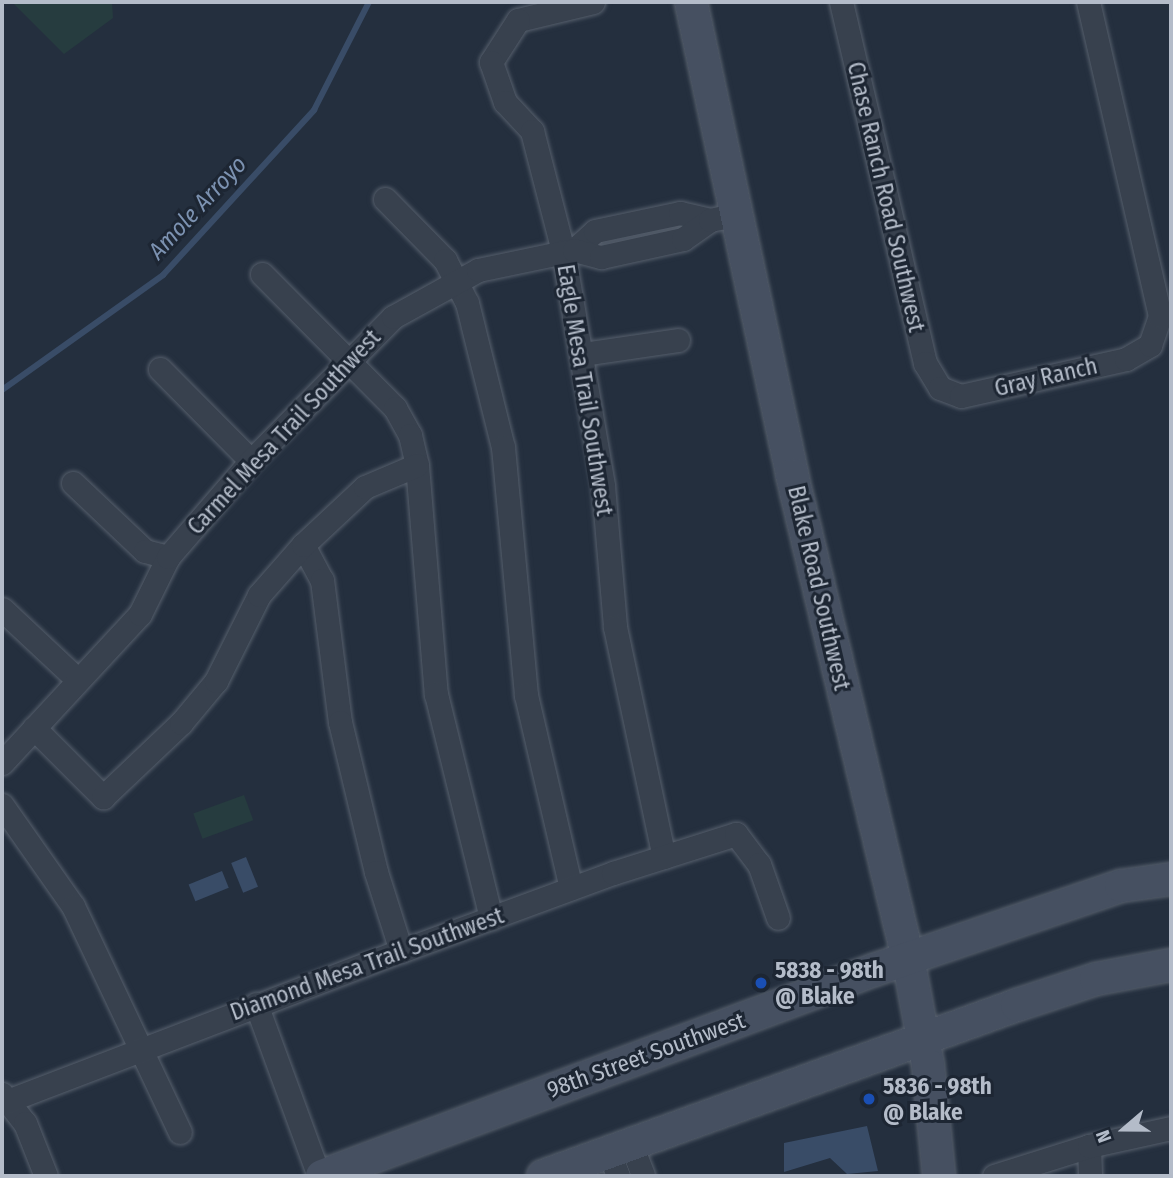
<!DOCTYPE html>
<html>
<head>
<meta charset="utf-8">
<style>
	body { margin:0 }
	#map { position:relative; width:1173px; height:1178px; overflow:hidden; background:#242f3e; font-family:"Fira Sans Condensed",sans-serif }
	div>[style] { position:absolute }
	.green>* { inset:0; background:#263c3f; transform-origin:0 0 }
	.water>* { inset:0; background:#394c67; transform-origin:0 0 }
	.stream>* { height:6px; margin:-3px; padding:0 3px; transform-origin:3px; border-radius:3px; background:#394c67 }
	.roads { filter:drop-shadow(0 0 2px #565f6c) drop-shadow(0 0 2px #565f6c) }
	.street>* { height:23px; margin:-11.5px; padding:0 11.5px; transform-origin:11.5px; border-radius:11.5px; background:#38414e }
	.secondary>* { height:32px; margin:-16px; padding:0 16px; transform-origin:16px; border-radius:16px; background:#465061 }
	.dots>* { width:19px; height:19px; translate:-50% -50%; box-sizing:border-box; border:4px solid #1d2633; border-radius:50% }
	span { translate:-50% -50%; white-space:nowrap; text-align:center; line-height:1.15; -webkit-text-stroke:6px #1d2633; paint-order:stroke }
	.street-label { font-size:23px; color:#b4bcc9 }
	.poi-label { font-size:23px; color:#b4bcc9; font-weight:700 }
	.left { translate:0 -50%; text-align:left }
	.water-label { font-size:24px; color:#7c92b1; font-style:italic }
	.frame { position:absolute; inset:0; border:4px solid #b4bcc9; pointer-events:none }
	.north { position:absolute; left:1089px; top:1094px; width:70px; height:70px; -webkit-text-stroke:5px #1d2633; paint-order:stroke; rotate:250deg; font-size:19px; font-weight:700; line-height:28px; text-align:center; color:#b4bcc9 }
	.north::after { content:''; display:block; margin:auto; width:24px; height:32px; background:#b4bcc9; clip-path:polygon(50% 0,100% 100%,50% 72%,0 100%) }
</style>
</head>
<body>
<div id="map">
	<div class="green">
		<i style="clip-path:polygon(12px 2px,112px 2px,113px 18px,64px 54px)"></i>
		<i style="left:244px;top:795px;width:27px;height:54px;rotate:70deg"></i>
	</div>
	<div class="water">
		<i style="left:246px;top:857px;width:32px;height:16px;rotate:68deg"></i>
		<i style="left:222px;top:871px;width:18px;height:36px;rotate:68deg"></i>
		<i style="clip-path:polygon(867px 1126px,878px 1171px,847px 1174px,830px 1158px,784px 1172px,784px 1143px)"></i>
	</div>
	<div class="stream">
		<i style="left:2px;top:390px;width:198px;rotate:-35.5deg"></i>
		<i style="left:163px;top:275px;width:224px;rotate:-47.5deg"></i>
		<i style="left:314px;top:110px;width:121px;rotate:-63deg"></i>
	</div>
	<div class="roads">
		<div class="street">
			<i style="left:593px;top:2px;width:77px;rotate:166.5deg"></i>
			<i style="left:518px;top:20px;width:50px;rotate:122.7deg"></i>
			<i style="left:491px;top:62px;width:42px;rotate:70.7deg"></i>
			<i style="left:505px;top:102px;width:40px;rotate:47deg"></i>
			<i style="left:532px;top:131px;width:124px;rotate:75.5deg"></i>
			<i style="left:563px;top:251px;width:238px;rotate:80.3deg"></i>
			<i style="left:603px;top:486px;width:142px;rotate:85.1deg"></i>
			<i style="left:615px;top:627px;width:235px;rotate:78deg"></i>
			<i style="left:841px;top:2px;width:371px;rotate:76.9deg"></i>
			<i style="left:925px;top:363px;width:29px;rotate:59deg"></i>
			<i style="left:940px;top:388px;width:22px;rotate:21deg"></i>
			<i style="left:961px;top:396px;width:169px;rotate:-12.6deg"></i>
			<i style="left:1126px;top:359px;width:28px;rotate:-30deg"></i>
			<i style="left:1150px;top:345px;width:31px;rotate:-71deg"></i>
			<i style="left:1160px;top:316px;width:322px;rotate:-102.9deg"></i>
			<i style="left:385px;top:199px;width:86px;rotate:45.5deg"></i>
			<i style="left:445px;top:260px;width:48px;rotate:62.9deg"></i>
			<i style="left:467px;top:303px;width:148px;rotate:76deg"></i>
			<i style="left:503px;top:447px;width:249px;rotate:84.7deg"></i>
			<i style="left:526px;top:695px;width:198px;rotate:76.9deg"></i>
			<i style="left:574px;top:250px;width:28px;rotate:-42deg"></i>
			<i style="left:595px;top:231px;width:87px;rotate:-12deg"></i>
			<i style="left:680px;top:213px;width:31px;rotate:13deg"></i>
			<i style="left:262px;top:274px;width:189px;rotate:45.2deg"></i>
			<i style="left:395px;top:408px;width:31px;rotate:61deg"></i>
			<i style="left:410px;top:435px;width:31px;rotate:77deg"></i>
			<i style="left:417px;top:465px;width:230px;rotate:85.3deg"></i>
			<i style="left:436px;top:694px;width:231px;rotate:76.2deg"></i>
			<i style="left:583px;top:354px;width:96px;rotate:-8.4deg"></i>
			<i style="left:160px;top:369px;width:129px;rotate:45.3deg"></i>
			<i style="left:73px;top:483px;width:99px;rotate:43.4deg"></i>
			<i style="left:145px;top:551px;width:24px;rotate:15deg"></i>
			<i style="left:303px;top:545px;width:40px;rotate:62deg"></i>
			<i style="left:322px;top:580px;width:143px;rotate:82.8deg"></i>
			<i style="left:340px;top:722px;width:154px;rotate:76.5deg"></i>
			<i style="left:376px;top:872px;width:83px;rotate:72.4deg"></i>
			<i style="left:2px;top:609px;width:104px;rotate:43.1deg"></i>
			<i style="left:34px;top:728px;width:98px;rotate:45deg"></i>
			<i style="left:103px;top:797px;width:108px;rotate:-43.5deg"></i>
			<i style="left:181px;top:723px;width:55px;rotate:-50.2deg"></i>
			<i style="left:216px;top:681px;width:96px;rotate:-63.4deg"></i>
			<i style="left:259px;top:595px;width:67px;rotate:-48.7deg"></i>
			<i style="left:303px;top:545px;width:85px;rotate:-43.1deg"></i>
			<i style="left:365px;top:487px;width:56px;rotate:-22.9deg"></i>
			<i style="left:2px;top:763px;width:203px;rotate:-47.2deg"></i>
			<i style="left:140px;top:614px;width:64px;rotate:-63.8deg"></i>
			<i style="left:168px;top:557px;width:127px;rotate:-49.2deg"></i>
			<i style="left:251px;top:461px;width:202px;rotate:-45.4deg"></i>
			<i style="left:393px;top:317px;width:97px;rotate:-28.9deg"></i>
			<i style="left:478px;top:270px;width:98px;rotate:-11.8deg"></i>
			<i style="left:574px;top:250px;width:28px;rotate:15deg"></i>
			<i style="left:601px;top:257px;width:84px;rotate:-12.4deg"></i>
			<i style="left:683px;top:239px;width:33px;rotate:-35deg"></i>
			<i style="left:710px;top:220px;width:24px;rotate:-12deg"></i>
			<i style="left:2px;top:805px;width:123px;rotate:54.9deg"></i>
			<i style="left:73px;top:906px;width:250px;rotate:64.7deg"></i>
			<i style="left:256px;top:1004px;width:183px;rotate:69.9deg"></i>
			<i style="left:2px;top:1094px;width:37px;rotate:52deg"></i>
			<i style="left:25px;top:1123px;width:57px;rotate:68.4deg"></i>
			<i style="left:2px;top:1103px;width:427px;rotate:-20.9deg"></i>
			<i style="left:401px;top:951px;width:226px;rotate:-20.2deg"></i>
			<i style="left:613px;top:873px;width:129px;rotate:-17.6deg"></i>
			<i style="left:736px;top:834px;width:38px;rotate:53deg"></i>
			<i style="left:759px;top:864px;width:57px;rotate:70.6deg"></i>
			<i style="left:631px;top:1144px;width:34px;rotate:69deg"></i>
			<i style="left:1089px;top:1146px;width:30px;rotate:88deg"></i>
			<i style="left:609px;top:1152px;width:26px;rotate:69deg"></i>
			<i style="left:994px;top:1176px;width:100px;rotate:-17.5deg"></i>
			<i style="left:1089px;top:1146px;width:84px;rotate:-12.4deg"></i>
		</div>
		<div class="secondary">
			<i style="left:691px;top:2px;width:484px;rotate:77.9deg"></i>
			<i style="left:792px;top:475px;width:497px;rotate:76.5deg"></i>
			<i style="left:908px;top:958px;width:109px;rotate:79.4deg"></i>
			<i style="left:928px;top:1065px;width:112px;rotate:84.3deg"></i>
			<i style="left:322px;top:1176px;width:589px;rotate:-20.46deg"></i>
			<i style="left:874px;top:970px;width:261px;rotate:-18.8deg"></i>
			<i style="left:1121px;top:886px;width:50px;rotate:-8deg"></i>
			<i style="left:543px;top:1176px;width:504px;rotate:-19.84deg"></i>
			<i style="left:1017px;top:1005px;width:83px;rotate:-18.2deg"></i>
			<i style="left:1096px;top:979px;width:76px;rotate:-10.6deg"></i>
		</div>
	</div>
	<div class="dots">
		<i style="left:761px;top:983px;background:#1a4fb4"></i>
		<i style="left:869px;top:1099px;background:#1a4fb4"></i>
	</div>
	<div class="street-label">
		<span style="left:886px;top:197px;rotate:77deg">Chase Ranch Road Southwest</span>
		<span style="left:1046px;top:377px;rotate:-13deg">Gray Ranch</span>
		<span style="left:585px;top:390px;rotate:81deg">Eagle Mesa Trail Southwest</span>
		<span style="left:284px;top:432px;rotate:-47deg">Carmel Mesa Trail Southwest</span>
		<span style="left:819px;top:588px;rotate:77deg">Blake Road Southwest</span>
		<span style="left:367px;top:964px;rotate:-20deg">Diamond Mesa Trail Southwest</span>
		<span style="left:646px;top:1055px;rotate:-20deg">98th Street Southwest</span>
	</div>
	<div class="poi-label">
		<span class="left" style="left:775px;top:983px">5838 - 98th<br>@ Blake</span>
		<span class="left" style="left:883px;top:1099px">5836 - 98th<br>@ Blake</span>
	</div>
	<div class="water-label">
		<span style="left:198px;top:208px;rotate:-47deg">Amole Arroyo</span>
	</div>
	<div class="frame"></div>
	<div class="north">N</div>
</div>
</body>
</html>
